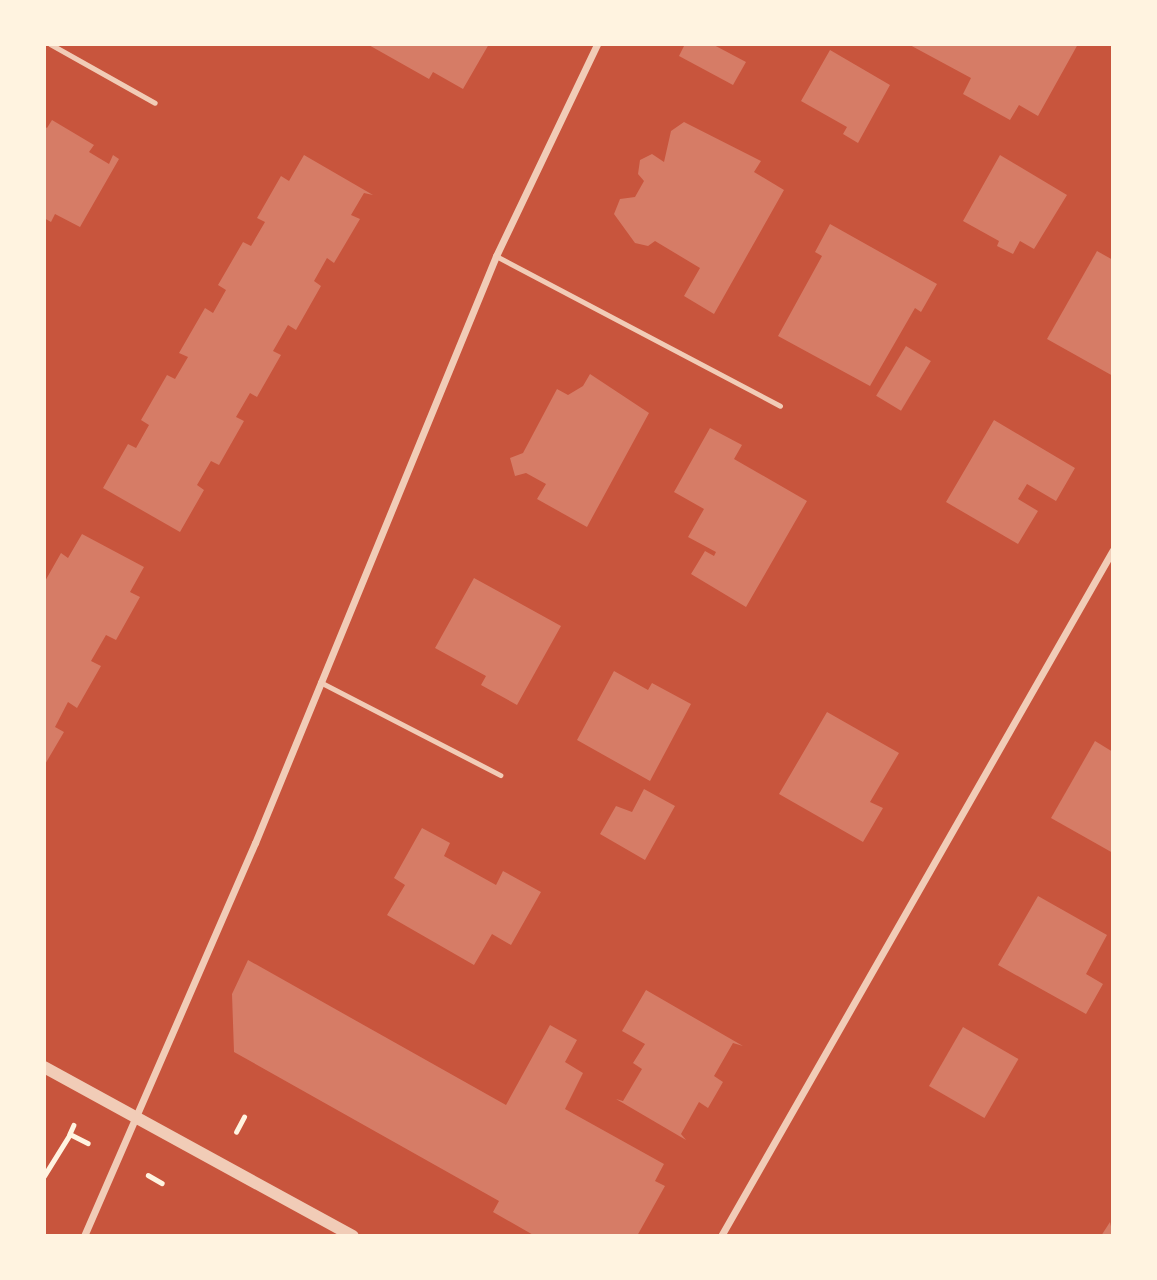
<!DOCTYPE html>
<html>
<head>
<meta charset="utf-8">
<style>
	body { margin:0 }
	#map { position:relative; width:1157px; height:1280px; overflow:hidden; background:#c8553d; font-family:"Sofia Sans Condensed",sans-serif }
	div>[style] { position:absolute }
	.building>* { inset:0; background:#d67c66; transform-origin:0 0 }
	.path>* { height:4.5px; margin:-2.25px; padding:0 2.25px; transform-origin:2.25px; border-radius:2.25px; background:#fff3e0 }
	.service>* { height:5px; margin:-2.5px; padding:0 2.5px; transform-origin:2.5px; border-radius:2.5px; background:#f1ccb7 }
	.minor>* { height:7px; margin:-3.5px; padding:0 3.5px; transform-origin:3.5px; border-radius:3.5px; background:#f1ccb7 }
	.tertiary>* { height:12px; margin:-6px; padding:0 6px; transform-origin:6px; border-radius:6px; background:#f1ccb7 }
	span { translate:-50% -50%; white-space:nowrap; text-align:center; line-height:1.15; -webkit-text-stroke:7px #fff3e0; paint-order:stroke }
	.frame { position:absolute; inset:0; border:46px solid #fff3e0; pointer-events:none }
</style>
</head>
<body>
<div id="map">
	<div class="building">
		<i style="clip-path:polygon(367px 44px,489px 44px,463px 89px,433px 72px,429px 79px)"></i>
		<i style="clip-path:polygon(685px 44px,712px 44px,746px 62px,733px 85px,679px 56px)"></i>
		<i style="clip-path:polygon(908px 44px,1078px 44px,1038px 116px,1019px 105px,1010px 120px,963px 94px,971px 78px)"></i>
		<i style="clip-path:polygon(830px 50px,890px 85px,858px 143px,843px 134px,847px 127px,801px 101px)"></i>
		<i style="clip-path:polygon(52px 120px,94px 145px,89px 152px,109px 164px,113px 155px,119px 159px,80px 227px,55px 214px,51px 222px,44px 218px,44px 126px,47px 128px)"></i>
		<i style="clip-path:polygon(684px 122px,761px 161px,754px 172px,784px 190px,714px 314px,684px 296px,700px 268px,655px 241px,648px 246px,635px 243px,614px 214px,620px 199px,635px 197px,644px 181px,638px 174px,640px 160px,652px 154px,664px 162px,671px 131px)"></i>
		<i style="clip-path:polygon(304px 155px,373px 195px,364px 193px,351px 215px,360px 219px,334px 263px,327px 258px,314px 281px,321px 286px,296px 330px,288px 325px,273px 351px,281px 355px,257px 397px,250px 393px,236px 417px,244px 421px,219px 465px,211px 461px,197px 485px,204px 490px,180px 532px,103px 488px,128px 444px,136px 448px,149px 425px,141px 420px,167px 375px,175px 379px,188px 357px,179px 353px,205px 308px,213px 313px,226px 290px,218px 285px,243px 242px,251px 246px,265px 222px,257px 218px,281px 176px,289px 181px)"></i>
		<i style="clip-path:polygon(1000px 155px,1067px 195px,1034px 249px,1020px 241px,1013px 254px,997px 246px,999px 241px,963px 221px)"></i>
		<i style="clip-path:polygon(830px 224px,937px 284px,921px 312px,915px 308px,870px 386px,778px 336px,822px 256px,815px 252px)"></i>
		<i style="clip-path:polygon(1097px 251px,1113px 260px,1113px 376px,1047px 339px)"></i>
		<i style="left:906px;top:346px;width:29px;height:58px;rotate:31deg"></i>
		<i style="clip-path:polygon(590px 374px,649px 413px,587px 527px,537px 499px,546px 484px,526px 473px,515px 476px,510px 458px,523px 453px,557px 389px,568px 395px,583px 386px)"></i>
		<i style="clip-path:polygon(994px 420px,1075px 468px,1056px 501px,1027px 484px,1018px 499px,1038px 511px,1018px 544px,946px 502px)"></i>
		<i style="clip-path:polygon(710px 428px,742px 445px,734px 459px,807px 501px,746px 607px,691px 574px,705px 551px,714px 556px,716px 552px,688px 537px,704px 509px,674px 492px)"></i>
		<i style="clip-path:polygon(82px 534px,144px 567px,130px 592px,140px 597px,116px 640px,106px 635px,91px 661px,101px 666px,77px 708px,68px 702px,55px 727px,64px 732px,44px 766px,44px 583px,61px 553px,68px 558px)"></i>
		<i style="clip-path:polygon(474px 578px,561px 626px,517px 705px,481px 685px,486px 676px,435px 648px)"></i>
		<i style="clip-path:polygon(614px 671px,648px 690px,652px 683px,691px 704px,650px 781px,577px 740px)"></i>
		<i style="clip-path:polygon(827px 712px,899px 753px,870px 802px,883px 808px,863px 842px,779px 794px)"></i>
		<i style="clip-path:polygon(1095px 741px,1113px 752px,1113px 853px,1051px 818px)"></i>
		<i style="clip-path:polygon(644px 789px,675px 806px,645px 860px,600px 834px,616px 806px,632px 812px)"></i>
		<i style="clip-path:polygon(422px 828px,450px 843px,444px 856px,496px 885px,503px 871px,541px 892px,511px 945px,492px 934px,474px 965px,387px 915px,405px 885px,394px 878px)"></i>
		<i style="clip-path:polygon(1038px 896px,1107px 935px,1086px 974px,1103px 984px,1086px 1014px,998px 965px)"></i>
		<i style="clip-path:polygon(248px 960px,506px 1105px,550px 1025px,577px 1040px,565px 1062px,583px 1073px,565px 1109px,664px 1164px,655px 1181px,665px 1186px,637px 1236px,535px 1236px,493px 1212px,499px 1201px,234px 1052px,232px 994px)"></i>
		<i style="clip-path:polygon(646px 990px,743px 1046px,733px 1043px,714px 1076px,723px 1082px,708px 1108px,699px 1102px,681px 1134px,686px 1140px,616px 1099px,623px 1101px,642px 1069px,633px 1063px,645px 1044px,622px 1031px)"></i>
		<i style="left:963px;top:1027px;width:64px;height:68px;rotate:30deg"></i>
		<i style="clip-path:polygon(1110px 1222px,1113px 1236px,1101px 1236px)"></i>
	</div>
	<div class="path">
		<i style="left:74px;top:1125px;width:10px;rotate:114deg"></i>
		<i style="left:70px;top:1134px;width:20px;rotate:27deg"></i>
		<i style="left:236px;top:1132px;width:17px;rotate:-62deg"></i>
		<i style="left:148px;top:1175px;width:16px;rotate:30deg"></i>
		<i style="left:44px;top:1176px;width:49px;rotate:-58.2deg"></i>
	</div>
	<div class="service">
		<i style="left:50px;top:44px;width:120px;rotate:29.3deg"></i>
		<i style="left:496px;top:256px;width:321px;rotate:27.8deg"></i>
		<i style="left:320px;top:682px;width:203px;rotate:27.3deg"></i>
	</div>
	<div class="minor">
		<i style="left:84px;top:1236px;width:429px;rotate:-66.5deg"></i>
		<i style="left:255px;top:843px;width:635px;rotate:-67.68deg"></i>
		<i style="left:496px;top:256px;width:235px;rotate:-64.5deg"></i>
		<i style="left:721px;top:1236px;width:790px;rotate:-60.26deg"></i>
	</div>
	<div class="tertiary">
		<i style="left:44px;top:1067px;width:352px;rotate:28.7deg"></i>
	</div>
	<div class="frame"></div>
</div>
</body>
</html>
